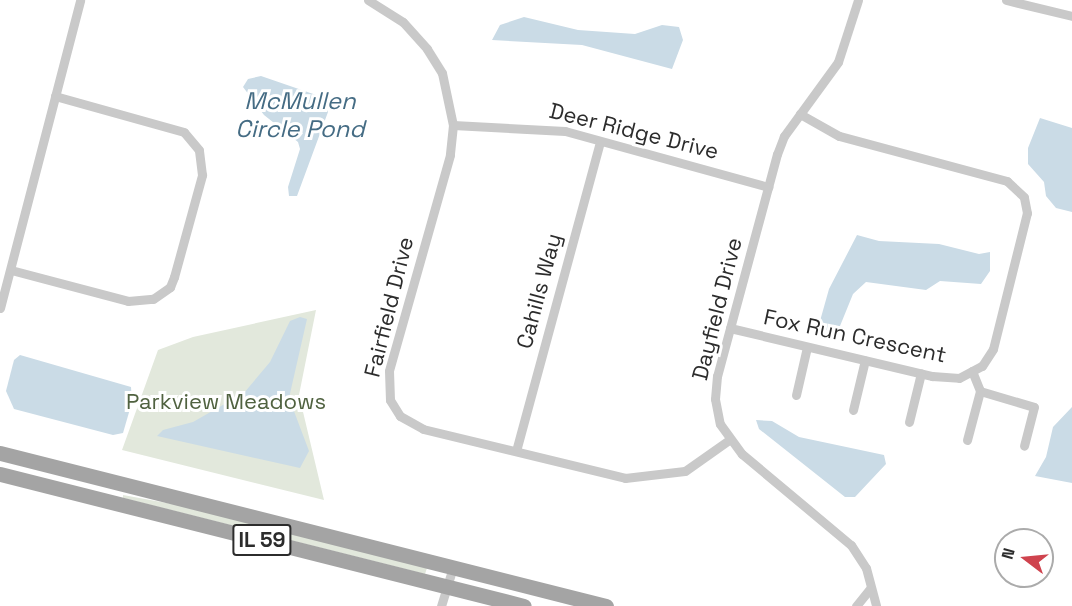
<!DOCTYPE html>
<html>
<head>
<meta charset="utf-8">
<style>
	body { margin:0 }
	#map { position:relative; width:1072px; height:606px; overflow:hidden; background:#fff; font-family:"Space Grotesk",sans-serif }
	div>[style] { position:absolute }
	.green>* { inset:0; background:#e2e8dc }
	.water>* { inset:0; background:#cadbe6 }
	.street>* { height:9px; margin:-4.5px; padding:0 4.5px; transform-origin:4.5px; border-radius:4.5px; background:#c9c9c9 }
	.primary>* { height:15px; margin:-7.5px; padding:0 7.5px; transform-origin:7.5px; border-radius:7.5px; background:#a4a4a4 }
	span { translate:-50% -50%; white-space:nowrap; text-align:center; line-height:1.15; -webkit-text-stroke:6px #fff; paint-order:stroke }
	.shield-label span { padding:2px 4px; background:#fff; border:2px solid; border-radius:4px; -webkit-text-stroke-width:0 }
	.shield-label { font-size:21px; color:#2c2c2c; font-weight:700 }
	.street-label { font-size:22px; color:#2c2c2c }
	.park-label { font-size:22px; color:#506240 }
	.water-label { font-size:24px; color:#456c84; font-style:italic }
	.north { position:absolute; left:994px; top:528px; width:60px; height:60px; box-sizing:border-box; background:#fff; border:2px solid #ababab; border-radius:50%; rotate:286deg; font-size:16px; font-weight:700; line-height:24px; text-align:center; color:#2c2c2c }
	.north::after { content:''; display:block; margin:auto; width:21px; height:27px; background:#cf434e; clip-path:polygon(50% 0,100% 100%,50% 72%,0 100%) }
</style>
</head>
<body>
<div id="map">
	<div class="green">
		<i style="clip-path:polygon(316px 310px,299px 395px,324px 500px,122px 450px,158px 350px,193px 337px)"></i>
		<i style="clip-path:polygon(123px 495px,183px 506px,427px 568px,425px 574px,123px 498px)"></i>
	</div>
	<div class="water">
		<i style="clip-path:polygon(524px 17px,578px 30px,635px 34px,662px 25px,679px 27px,683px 40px,672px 69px,582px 45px,492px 40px,500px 25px)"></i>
		<i style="clip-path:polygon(261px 76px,322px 97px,328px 112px,297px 196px,289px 196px,288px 187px,300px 149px,298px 142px,264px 115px,243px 87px,248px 79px)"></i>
		<i style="clip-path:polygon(1040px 118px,1072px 128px,1072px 212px,1056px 208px,1046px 196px,1044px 182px,1028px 164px,1028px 148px)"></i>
		<i style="clip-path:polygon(857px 235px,879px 241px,939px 244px,979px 254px,990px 252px,990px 271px,981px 284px,940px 281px,926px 290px,866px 282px,853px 294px,840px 326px,832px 332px,823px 329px,820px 321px,829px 289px)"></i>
		<i style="clip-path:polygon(300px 317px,307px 319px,289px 398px,309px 451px,300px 468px,157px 436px,163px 430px,193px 422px,244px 393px,270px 362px,290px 321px)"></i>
		<i style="clip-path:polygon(20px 355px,131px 387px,132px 402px,123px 433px,113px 435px,14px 409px,6px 391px,14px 360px)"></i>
		<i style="clip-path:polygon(1072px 407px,1072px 483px,1035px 476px,1046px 457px,1053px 427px)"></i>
		<i style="clip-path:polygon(756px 420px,772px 421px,799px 437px,884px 455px,886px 464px,855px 497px,845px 497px,759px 429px)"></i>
	</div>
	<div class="street">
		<i style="left:368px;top:0;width:41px;rotate:32.2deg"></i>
		<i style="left:403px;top:22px;width:36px;rotate:48deg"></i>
		<i style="left:427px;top:49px;width:28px;rotate:58deg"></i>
		<i style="left:442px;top:73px;width:53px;rotate:78.1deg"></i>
		<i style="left:453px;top:125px;width:30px;rotate:96deg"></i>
		<i style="left:450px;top:155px;width:224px;rotate:105.8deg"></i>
		<i style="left:389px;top:371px;width:29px;rotate:88deg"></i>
		<i style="left:390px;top:400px;width:19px;rotate:58deg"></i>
		<i style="left:400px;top:416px;width:26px;rotate:29deg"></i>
		<i style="left:423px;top:429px;width:208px;rotate:13.6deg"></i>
		<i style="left:625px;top:478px;width:60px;rotate:-6.7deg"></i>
		<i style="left:685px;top:471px;width:54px;rotate:-35.2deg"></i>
		<i style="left:858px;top:0;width:65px;rotate:107.9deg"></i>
		<i style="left:838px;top:62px;width:92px;rotate:126.1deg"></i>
		<i style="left:784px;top:136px;width:19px;rotate:111deg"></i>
		<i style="left:777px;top:154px;width:230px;rotate:105.1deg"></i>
		<i style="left:717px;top:376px;width:23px;rotate:95deg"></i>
		<i style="left:715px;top:399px;width:25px;rotate:79deg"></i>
		<i style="left:720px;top:424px;width:37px;rotate:54deg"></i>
		<i style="left:742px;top:454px;width:142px;rotate:39.9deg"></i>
		<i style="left:851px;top:545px;width:27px;rotate:57deg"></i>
		<i style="left:866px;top:568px;width:39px;rotate:75deg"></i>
		<i style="left:1006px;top:0;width:68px;rotate:13.6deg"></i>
		<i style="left:453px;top:125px;width:112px;rotate:3.1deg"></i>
		<i style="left:565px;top:131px;width:211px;rotate:15.4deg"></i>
		<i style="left:11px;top:270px;width:121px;rotate:14.8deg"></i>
		<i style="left:128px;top:301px;width:25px;rotate:-5deg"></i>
		<i style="left:153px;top:299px;width:21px;rotate:-35deg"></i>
		<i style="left:170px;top:287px;width:11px;rotate:-68deg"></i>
		<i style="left:174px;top:277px;width:106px;rotate:-74.6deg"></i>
		<i style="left:202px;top:175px;width:25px;rotate:-97deg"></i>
		<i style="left:199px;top:150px;width:23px;rotate:-130deg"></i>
		<i style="left:184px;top:132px;width:134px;rotate:-164.4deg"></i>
		<i style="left:0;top:308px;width:318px;rotate:-75.4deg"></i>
		<i style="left:730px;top:328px;width:208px;rotate:13.4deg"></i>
		<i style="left:932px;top:376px;width:27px;rotate:4deg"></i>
		<i style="left:959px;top:378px;width:26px;rotate:-28deg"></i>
		<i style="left:982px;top:366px;width:20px;rotate:-57deg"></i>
		<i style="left:993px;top:349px;width:140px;rotate:-76deg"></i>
		<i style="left:1027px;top:213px;width:16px;rotate:-101deg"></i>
		<i style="left:1024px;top:197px;width:23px;rotate:-137deg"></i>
		<i style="left:1007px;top:181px;width:174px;rotate:-165deg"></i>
		<i style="left:839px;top:136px;width:45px;rotate:-150.6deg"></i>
		<i style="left:972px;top:371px;width:22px;rotate:68deg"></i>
		<i style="left:980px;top:391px;width:56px;rotate:16.5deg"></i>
		<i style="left:1034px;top:407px;width:40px;rotate:104.4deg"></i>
		<i style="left:796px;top:395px;width:49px;rotate:-77.1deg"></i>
		<i style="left:853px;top:410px;width:51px;rotate:-76.5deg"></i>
		<i style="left:909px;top:422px;width:50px;rotate:-76.2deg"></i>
		<i style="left:967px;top:440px;width:51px;rotate:-75.1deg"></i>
		<i style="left:516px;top:451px;width:320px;rotate:-74.8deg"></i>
		<i style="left:441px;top:606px;width:41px;rotate:-72.9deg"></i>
		<i style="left:856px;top:606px;width:22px;rotate:-51deg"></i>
	</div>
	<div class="primary">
		<i style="left:0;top:453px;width:625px;rotate:14.17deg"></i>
		<i style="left:0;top:474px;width:540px;rotate:14.14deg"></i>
	</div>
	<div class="shield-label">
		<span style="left:262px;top:540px">IL 59</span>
	</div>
	<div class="street-label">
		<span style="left:634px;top:131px;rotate:14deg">Deer Ridge Drive</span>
		<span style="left:539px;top:291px;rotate:-75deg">Cahills Way</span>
		<span style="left:389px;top:307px;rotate:-76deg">Fairfield Drive</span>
		<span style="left:717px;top:309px;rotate:-76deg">Dayfield Drive</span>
		<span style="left:855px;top:336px;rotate:12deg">Fox Run Crescent</span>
	</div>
	<div class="park-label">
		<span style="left:226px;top:402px">Parkview Meadows</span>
	</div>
	<div class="water-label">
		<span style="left:300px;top:115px">McMullen<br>Circle Pond</span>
	</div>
	<div class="north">N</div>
</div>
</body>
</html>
